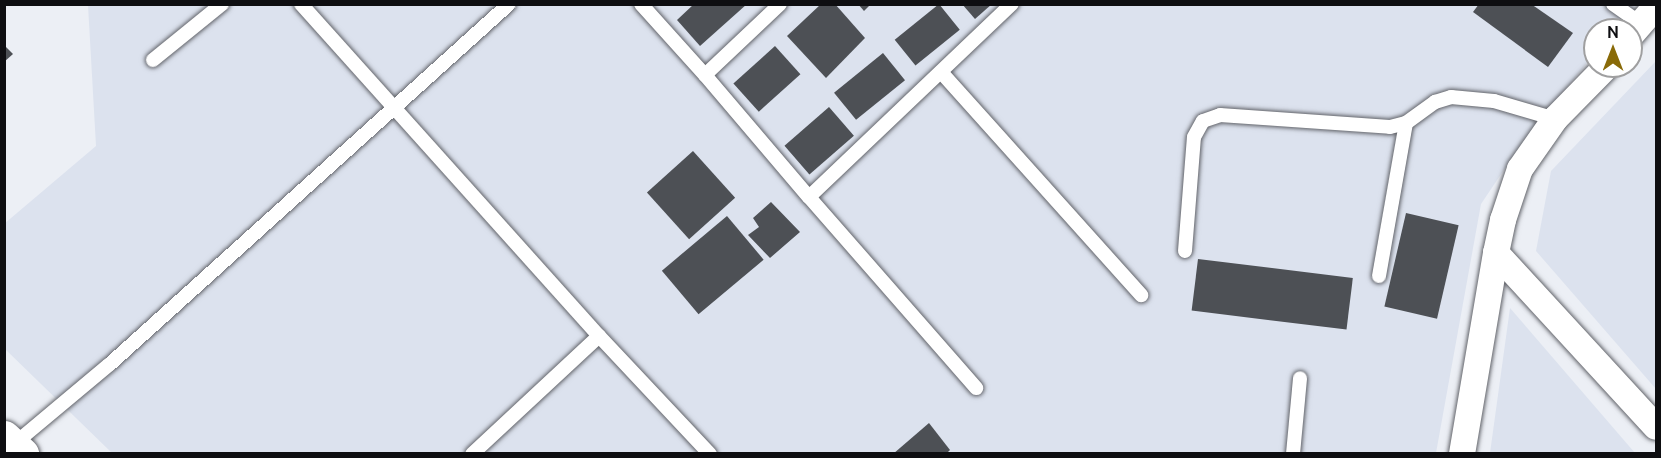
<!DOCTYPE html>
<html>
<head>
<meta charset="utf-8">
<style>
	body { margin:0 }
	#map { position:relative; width:1661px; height:458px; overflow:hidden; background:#eceff5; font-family:Ubuntu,sans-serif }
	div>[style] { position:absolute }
	.built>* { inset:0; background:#dce2ee }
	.building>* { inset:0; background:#4d5055; transform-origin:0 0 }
	.roads { filter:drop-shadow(0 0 2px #62646a) drop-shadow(0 0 2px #62646a) }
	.service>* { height:14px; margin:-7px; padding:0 7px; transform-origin:7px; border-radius:7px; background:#fff }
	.minor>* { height:26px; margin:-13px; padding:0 13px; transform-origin:13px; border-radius:13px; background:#fff }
	.primary>* { height:33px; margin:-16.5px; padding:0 16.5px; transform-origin:16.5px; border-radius:16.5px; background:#fff }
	span { translate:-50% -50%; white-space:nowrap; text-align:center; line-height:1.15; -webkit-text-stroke:6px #fff; paint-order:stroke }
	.frame { position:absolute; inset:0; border:6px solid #0e0e11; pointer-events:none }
	.north { position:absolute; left:1583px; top:18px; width:60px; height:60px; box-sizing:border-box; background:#fff; border:2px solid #9f9fa0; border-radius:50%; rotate:0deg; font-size:16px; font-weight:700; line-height:24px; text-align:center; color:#0e0e11 }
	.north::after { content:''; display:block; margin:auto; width:21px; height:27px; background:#896a08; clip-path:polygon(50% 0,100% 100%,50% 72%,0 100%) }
</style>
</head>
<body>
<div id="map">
	<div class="built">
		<i style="clip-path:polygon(88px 5px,1635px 5px,1614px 30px,1595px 30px,1595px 53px,1524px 140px,1481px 204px,1436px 453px,112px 453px,5px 349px,4px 224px,96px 146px)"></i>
		<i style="clip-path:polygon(1656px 61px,1656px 389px,1536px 251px,1551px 171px)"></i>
		<i style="clip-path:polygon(1510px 308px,1635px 453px,1490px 453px)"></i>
	</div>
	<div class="building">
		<i style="clip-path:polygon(694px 4px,747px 4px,700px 46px,677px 20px)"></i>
		<i style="clip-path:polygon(821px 4px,835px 4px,865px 38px,826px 78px,787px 36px)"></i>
		<i style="clip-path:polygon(858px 4px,871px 4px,864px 11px)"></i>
		<i style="left:939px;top:4px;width:33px;height:57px;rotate:51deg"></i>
		<i style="clip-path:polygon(962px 4px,992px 4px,975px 19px)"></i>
		<i style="clip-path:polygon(1479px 4px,1531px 4px,1573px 33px,1548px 67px,1473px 12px)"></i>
		<i style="clip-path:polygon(4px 45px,13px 54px,4px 62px)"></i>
		<i style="left:775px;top:46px;width:38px;height:56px;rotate:48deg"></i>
		<i style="left:883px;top:53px;width:35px;height:63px;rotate:51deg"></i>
		<i style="left:829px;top:107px;width:38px;height:59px;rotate:49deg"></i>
		<i style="left:693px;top:151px;width:63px;height:62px;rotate:48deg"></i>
		<i style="clip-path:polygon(771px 202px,800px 232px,770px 258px,748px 235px,759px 227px,753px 218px)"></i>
		<i style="left:1406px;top:213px;width:54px;height:96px;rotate:13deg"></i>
		<i style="left:727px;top:216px;width:57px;height:85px;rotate:50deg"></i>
		<i style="left:1198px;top:259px;width:156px;height:52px;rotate:7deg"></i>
		<i style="clip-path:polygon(929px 423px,950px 450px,946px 454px,893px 454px)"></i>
	</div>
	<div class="roads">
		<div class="service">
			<i style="left:301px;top:4px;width:446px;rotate:48.1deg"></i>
			<i style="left:599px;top:336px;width:173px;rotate:137.1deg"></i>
			<i style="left:641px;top:4px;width:96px;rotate:48deg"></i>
			<i style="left:705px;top:75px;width:103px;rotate:-43.4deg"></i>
			<i style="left:1613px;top:4px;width:33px;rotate:35deg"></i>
			<i style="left:153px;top:60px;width:89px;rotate:-39.1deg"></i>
			<i style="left:941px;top:72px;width:300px;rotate:48.1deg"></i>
			<i style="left:705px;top:75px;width:160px;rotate:49.6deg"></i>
			<i style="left:809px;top:197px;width:280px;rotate:-43.6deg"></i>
			<i style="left:809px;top:197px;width:254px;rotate:48.8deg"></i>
			<i style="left:1185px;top:251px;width:114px;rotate:-85.5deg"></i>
			<i style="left:1194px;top:137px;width:18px;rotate:-61deg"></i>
			<i style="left:1203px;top:121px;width:18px;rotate:-19deg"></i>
			<i style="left:1220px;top:115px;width:170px;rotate:4deg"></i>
			<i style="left:1390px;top:127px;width:16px;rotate:-14deg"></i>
			<i style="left:1406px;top:123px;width:36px;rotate:-36deg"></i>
			<i style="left:1435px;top:102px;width:17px;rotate:-17deg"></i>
			<i style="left:1451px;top:97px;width:43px;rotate:5.3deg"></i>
			<i style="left:1494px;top:101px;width:64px;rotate:16.4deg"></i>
			<i style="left:1379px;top:276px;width:155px;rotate:-80deg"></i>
			<i style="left:599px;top:336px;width:162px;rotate:46.8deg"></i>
			<i style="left:13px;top:445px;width:126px;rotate:-39.9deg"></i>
			<i style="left:110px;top:364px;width:537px;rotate:-42.06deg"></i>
			<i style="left:1293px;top:454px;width:76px;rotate:-84.7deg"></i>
		</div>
		<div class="minor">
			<i style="left:1631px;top:35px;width:38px;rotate:-49deg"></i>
			<i style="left:1496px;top:253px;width:236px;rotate:47.4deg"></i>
			<i style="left:1462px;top:454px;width:204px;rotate:-80.4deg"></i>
			<i style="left:1496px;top:253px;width:34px;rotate:-78deg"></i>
			<i style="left:1503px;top:220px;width:54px;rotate:-71.6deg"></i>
			<i style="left:1520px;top:169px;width:61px;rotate:-55deg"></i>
			<i style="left:1555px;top:119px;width:74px;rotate:-45.5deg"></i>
		</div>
		<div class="primary">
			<i style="left:4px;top:437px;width:25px;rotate:43deg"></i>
		</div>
	</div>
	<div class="frame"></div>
	<div class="north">N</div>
</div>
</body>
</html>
